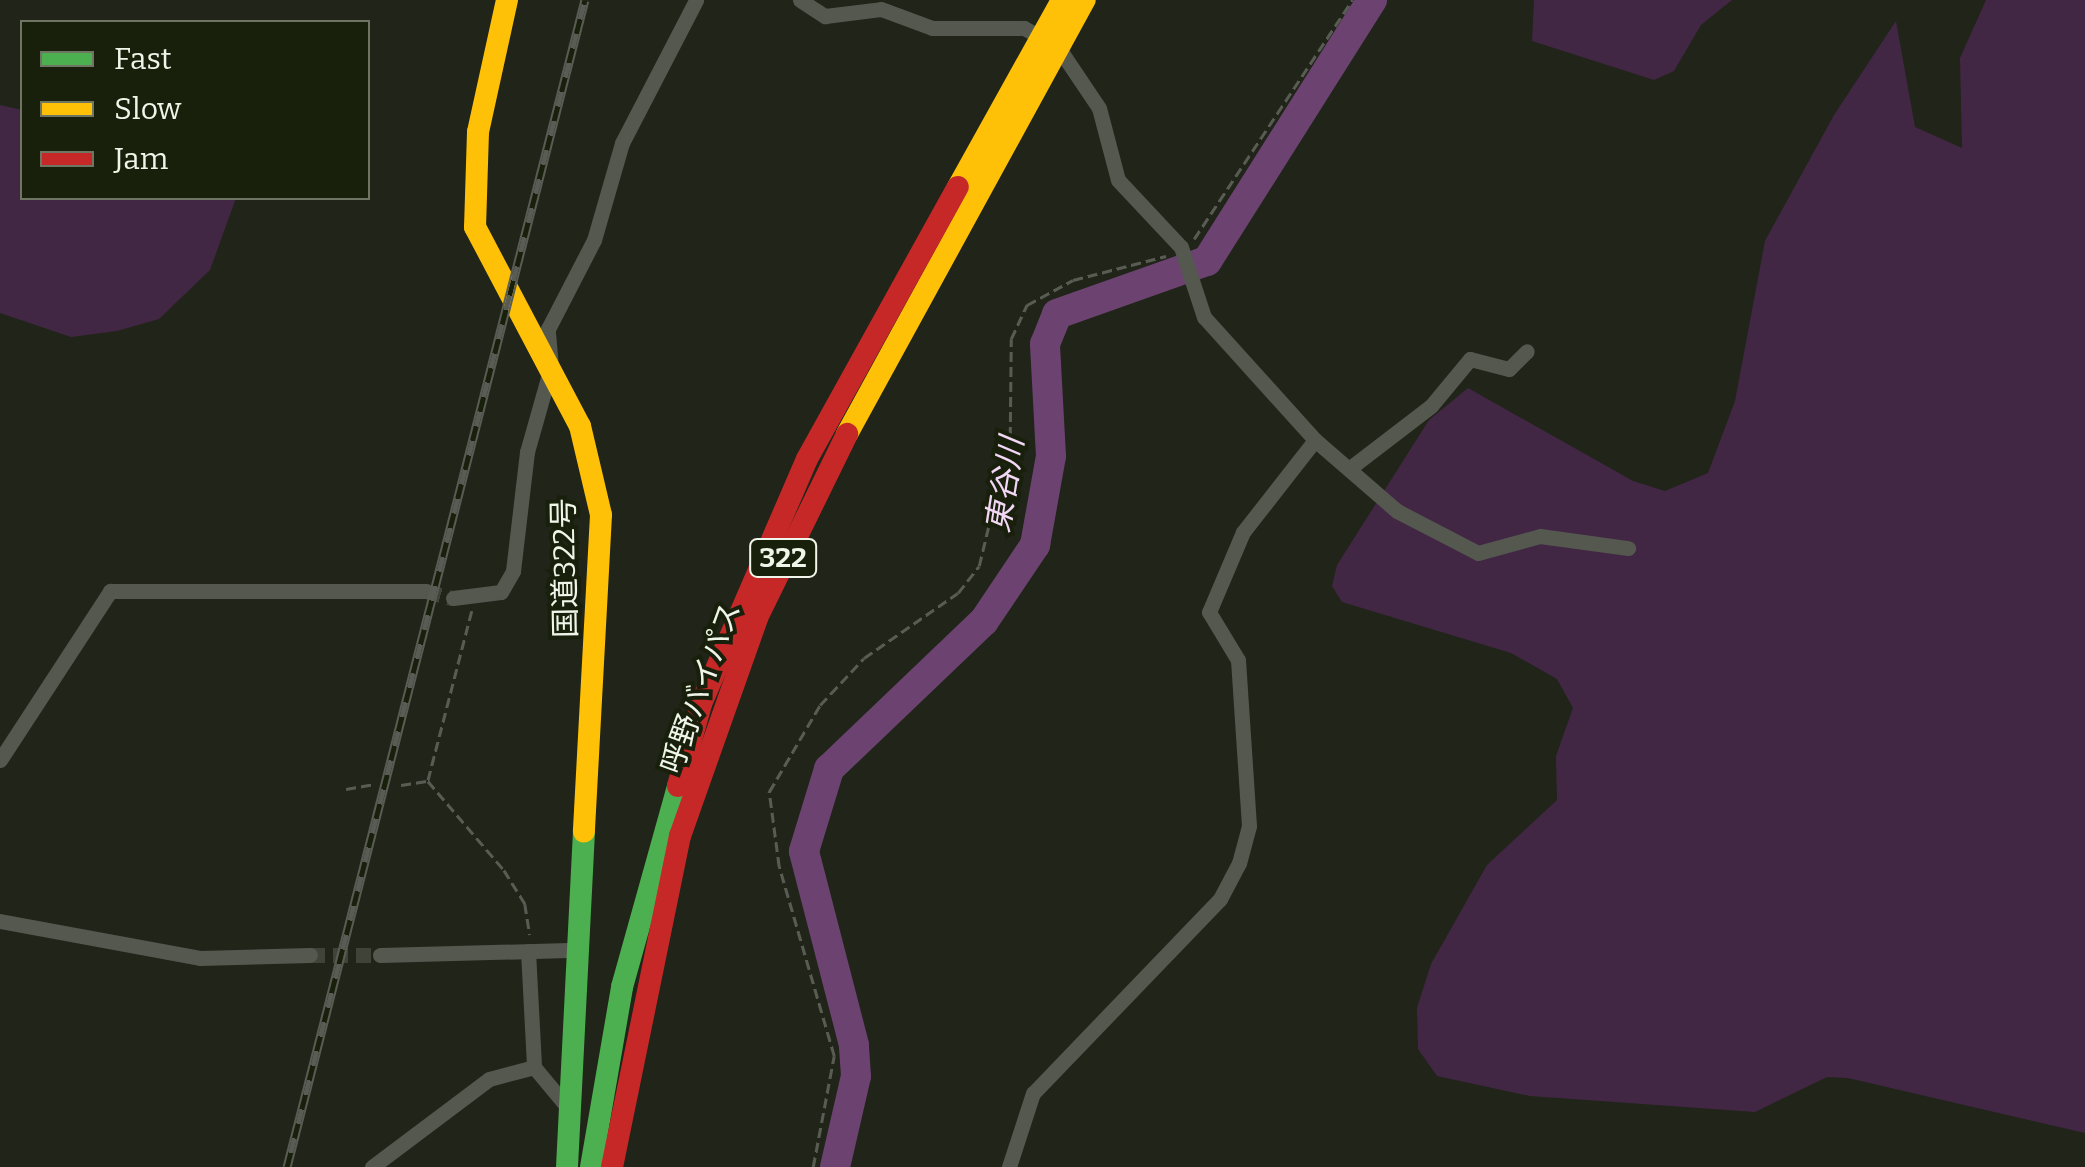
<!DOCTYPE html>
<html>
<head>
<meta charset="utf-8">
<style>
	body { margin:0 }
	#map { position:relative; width:2085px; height:1167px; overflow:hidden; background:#202419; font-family:Bitter,"Noto Sans JP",serif }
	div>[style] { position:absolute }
	.green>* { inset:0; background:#422744 }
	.river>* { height:30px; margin:-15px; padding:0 15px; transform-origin:15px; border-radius:15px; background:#6c4370 }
	.street-tunnel>* { height:15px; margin-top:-7.5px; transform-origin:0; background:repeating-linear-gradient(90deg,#3f4338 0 15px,transparent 0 23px) }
	.path>* { height:2.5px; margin-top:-1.25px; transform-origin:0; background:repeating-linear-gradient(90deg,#585c53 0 10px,transparent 0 15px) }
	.street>* { height:15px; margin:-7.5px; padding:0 7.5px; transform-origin:7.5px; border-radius:7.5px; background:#54584f }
	.fast>* { height:22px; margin:-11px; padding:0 11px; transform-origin:11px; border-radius:11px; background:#4caf50 }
	.slow>* { height:22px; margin:-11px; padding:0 11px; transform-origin:11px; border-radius:11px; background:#ffc107 }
	.jam>* { height:22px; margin:-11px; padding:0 11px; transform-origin:11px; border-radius:11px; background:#c62828 }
	.rail>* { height:9px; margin-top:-4.5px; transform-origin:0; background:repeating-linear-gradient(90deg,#18200b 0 15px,#595c54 0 30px); box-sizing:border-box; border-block:2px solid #595c54 }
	span { translate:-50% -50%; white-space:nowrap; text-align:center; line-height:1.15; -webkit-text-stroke:8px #18200b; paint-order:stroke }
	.shield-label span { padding:2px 8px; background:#18200b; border:2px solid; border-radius:8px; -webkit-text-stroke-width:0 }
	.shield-label { font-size:28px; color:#eff5e8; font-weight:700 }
	.street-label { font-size:30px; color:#eff5e8 }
	.water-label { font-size:32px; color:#f3d7f6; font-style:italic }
	.legend { position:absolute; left:20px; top:20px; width:350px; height:180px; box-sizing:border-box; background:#18200b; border:2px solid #6e7563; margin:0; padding:12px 18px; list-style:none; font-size:30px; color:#eff5e8 }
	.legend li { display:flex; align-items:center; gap:20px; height:50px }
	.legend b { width:50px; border:2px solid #6e7563 }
</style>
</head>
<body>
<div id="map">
	<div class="green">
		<i style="clip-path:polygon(1534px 0,1732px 0,1701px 25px,1674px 71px,1654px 80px,1532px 41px)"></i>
		<i style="clip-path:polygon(1986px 0,2085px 0,2085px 1133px,1848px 1078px,1827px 1077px,1755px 1112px,1530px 1096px,1437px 1076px,1418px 1049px,1417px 1008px,1431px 964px,1487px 865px,1557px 800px,1556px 756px,1573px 708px,1557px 679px,1511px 653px,1342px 602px,1332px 586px,1337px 565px,1429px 420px,1468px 388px,1633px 481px,1665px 491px,1708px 473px,1735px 401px,1765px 241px,1834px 115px,1896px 21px,1915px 127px,1962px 148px,1960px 58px)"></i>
		<i style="clip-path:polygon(0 105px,22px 110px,22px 198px,236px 198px,210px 270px,159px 319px,117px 331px,71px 337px,0 313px)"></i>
	</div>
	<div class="river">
		<i style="left:835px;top:1167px;width:93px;rotate:-77deg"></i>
		<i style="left:856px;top:1076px;width:31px;rotate:-94deg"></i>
		<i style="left:854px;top:1045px;width:200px;rotate:-104.5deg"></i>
		<i style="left:804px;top:851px;width:86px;rotate:-73deg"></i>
		<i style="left:829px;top:769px;width:214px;rotate:-43.7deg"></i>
		<i style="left:984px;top:621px;width:92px;rotate:-56.1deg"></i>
		<i style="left:1035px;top:545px;width:90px;rotate:-79.8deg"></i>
		<i style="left:1051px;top:456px;width:112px;rotate:-93.1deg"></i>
		<i style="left:1045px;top:344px;width:32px;rotate:-68deg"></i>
		<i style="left:1057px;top:314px;width:159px;rotate:-19.5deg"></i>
		<i style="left:1207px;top:261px;width:309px;rotate:-57.7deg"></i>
	</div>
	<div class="street-tunnel">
		<i style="left:426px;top:591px;width:28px;rotate:15deg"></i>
		<i style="left:310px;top:955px;width:70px"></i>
	</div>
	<div class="path">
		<i style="left:1194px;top:239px;width:287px;rotate:-56.5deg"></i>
		<i style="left:472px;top:611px;width:176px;rotate:104.5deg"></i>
		<i style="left:428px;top:781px;width:117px;rotate:49.5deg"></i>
		<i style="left:504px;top:870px;width:40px;rotate:58deg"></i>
		<i style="left:525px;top:904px;width:31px;rotate:81deg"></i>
		<i style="left:401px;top:785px;width:26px;rotate:-9deg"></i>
		<i style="left:346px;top:789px;width:29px;rotate:-10deg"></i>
		<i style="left:813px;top:1167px;width:113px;rotate:-79.3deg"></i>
		<i style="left:834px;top:1056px;width:197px;rotate:-106.2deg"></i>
		<i style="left:779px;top:867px;width:76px;rotate:-97.6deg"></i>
		<i style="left:769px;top:792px;width:101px;rotate:-59.6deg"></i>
		<i style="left:820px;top:705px;width:64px;rotate:-46.9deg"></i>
		<i style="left:864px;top:658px;width:114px;rotate:-34.7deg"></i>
		<i style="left:958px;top:593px;width:34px;rotate:-52deg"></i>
		<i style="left:979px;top:566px;width:133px;rotate:-76.5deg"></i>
		<i style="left:1010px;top:437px;width:98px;rotate:-89.4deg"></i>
		<i style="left:1011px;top:339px;width:38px;rotate:-65deg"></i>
		<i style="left:1027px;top:305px;width:52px;rotate:-28.5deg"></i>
		<i style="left:1073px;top:280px;width:96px;rotate:-14.5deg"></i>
	</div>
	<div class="street">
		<i style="left:800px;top:0;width:30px;rotate:33deg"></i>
		<i style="left:825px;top:16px;width:56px;rotate:-7.1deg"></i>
		<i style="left:881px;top:9px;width:54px;rotate:20.4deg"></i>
		<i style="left:932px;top:28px;width:92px"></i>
		<i style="left:1024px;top:28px;width:39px;rotate:29deg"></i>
		<i style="left:1058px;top:47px;width:73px;rotate:56.1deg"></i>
		<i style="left:1099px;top:108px;width:74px;rotate:75.2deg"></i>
		<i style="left:1118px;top:180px;width:92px;rotate:46.8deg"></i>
		<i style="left:1181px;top:247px;width:74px;rotate:71.8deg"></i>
		<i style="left:1204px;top:317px;width:166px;rotate:47.9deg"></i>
		<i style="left:1315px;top:440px;width:117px;rotate:128deg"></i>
		<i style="left:1243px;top:532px;width:87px;rotate:113deg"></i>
		<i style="left:1209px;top:612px;width:56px;rotate:58.9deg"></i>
		<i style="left:1238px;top:660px;width:166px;rotate:86.2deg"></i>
		<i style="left:1249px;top:826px;width:38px;rotate:105deg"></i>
		<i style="left:1239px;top:863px;width:41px;rotate:117.8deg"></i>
		<i style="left:1220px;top:899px;width:269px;rotate:133.9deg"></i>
		<i style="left:1033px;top:1093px;width:78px;rotate:108deg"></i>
		<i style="left:1315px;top:440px;width:108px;rotate:40.9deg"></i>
		<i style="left:1397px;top:511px;width:91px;rotate:27.4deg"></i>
		<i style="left:1478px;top:553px;width:64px;rotate:-15.3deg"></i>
		<i style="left:1540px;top:536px;width:89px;rotate:7.8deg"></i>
		<i style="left:1354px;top:465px;width:97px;rotate:-37.5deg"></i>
		<i style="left:1431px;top:406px;width:61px;rotate:-50.3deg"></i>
		<i style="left:1470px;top:359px;width:40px;rotate:14.4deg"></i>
		<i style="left:1509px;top:369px;width:25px;rotate:-45deg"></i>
		<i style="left:453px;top:598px;width:48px;rotate:-7.1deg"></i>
		<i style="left:501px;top:592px;width:24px;rotate:-60deg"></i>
		<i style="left:513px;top:571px;width:120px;rotate:-83.3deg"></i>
		<i style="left:527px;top:452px;width:88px;rotate:-74.2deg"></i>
		<i style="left:551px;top:367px;width:38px;rotate:-95deg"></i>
		<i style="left:548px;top:329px;width:100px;rotate:-62.7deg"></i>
		<i style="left:594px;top:240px;width:101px;rotate:-73.9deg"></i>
		<i style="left:622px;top:143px;width:161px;rotate:-62.6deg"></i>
		<i style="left:0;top:760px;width:202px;rotate:-56.9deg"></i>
		<i style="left:110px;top:591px;width:316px"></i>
		<i style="left:0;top:921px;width:203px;rotate:10.5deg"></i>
		<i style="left:200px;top:958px;width:110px;rotate:-1.6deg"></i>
		<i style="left:528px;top:951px;width:116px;rotate:87deg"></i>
		<i style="left:380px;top:955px;width:197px;rotate:-1.5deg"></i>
		<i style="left:372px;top:1167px;width:146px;rotate:-36.9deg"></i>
		<i style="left:489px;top:1079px;width:47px;rotate:-14.9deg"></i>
		<i style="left:534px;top:1067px;width:55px;rotate:50.2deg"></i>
	</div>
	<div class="fast">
		<i style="left:567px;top:1167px;width:335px;rotate:-87.1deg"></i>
		<i style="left:591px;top:1167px;width:183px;rotate:-80.2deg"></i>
		<i style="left:622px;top:987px;width:209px;rotate:-74.4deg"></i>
	</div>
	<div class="slow">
		<i style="left:507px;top:0;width:135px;rotate:102.4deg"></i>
		<i style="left:478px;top:132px;width:95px;rotate:91.8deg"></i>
		<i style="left:475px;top:227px;width:225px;rotate:62.2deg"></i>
		<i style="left:580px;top:426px;width:91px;rotate:76.7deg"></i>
		<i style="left:601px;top:515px;width:317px;rotate:93.1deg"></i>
		<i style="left:958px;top:187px;width:214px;rotate:-60.9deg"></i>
		<i style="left:847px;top:434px;width:495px;rotate:-61.3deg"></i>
	</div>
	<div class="jam">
		<i style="left:678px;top:786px;width:85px;rotate:-74.3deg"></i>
		<i style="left:701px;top:704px;width:267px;rotate:-66.6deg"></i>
		<i style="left:807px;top:459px;width:311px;rotate:-61deg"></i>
		<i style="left:612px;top:1167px;width:338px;rotate:-78.4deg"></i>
		<i style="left:680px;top:836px;width:231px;rotate:-70.5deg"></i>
		<i style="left:757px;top:618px;width:205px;rotate:-63.9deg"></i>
	</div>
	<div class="rail">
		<i style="left:287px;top:1167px;width:1204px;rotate:-75.68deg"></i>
	</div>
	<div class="shield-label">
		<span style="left:783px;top:558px">322</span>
	</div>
	<div class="street-label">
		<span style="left:565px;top:568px;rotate:-91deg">国道322号</span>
		<span style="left:701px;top:688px;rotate:-70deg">呼野バイパス</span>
	</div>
	<div class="water-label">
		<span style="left:1005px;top:485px;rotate:-81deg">東谷川</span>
	</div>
	<ul class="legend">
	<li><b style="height:12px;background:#4caf50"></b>Fast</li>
	<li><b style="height:12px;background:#ffc107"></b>Slow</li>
	<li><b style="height:12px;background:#c62828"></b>Jam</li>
	</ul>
</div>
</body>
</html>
